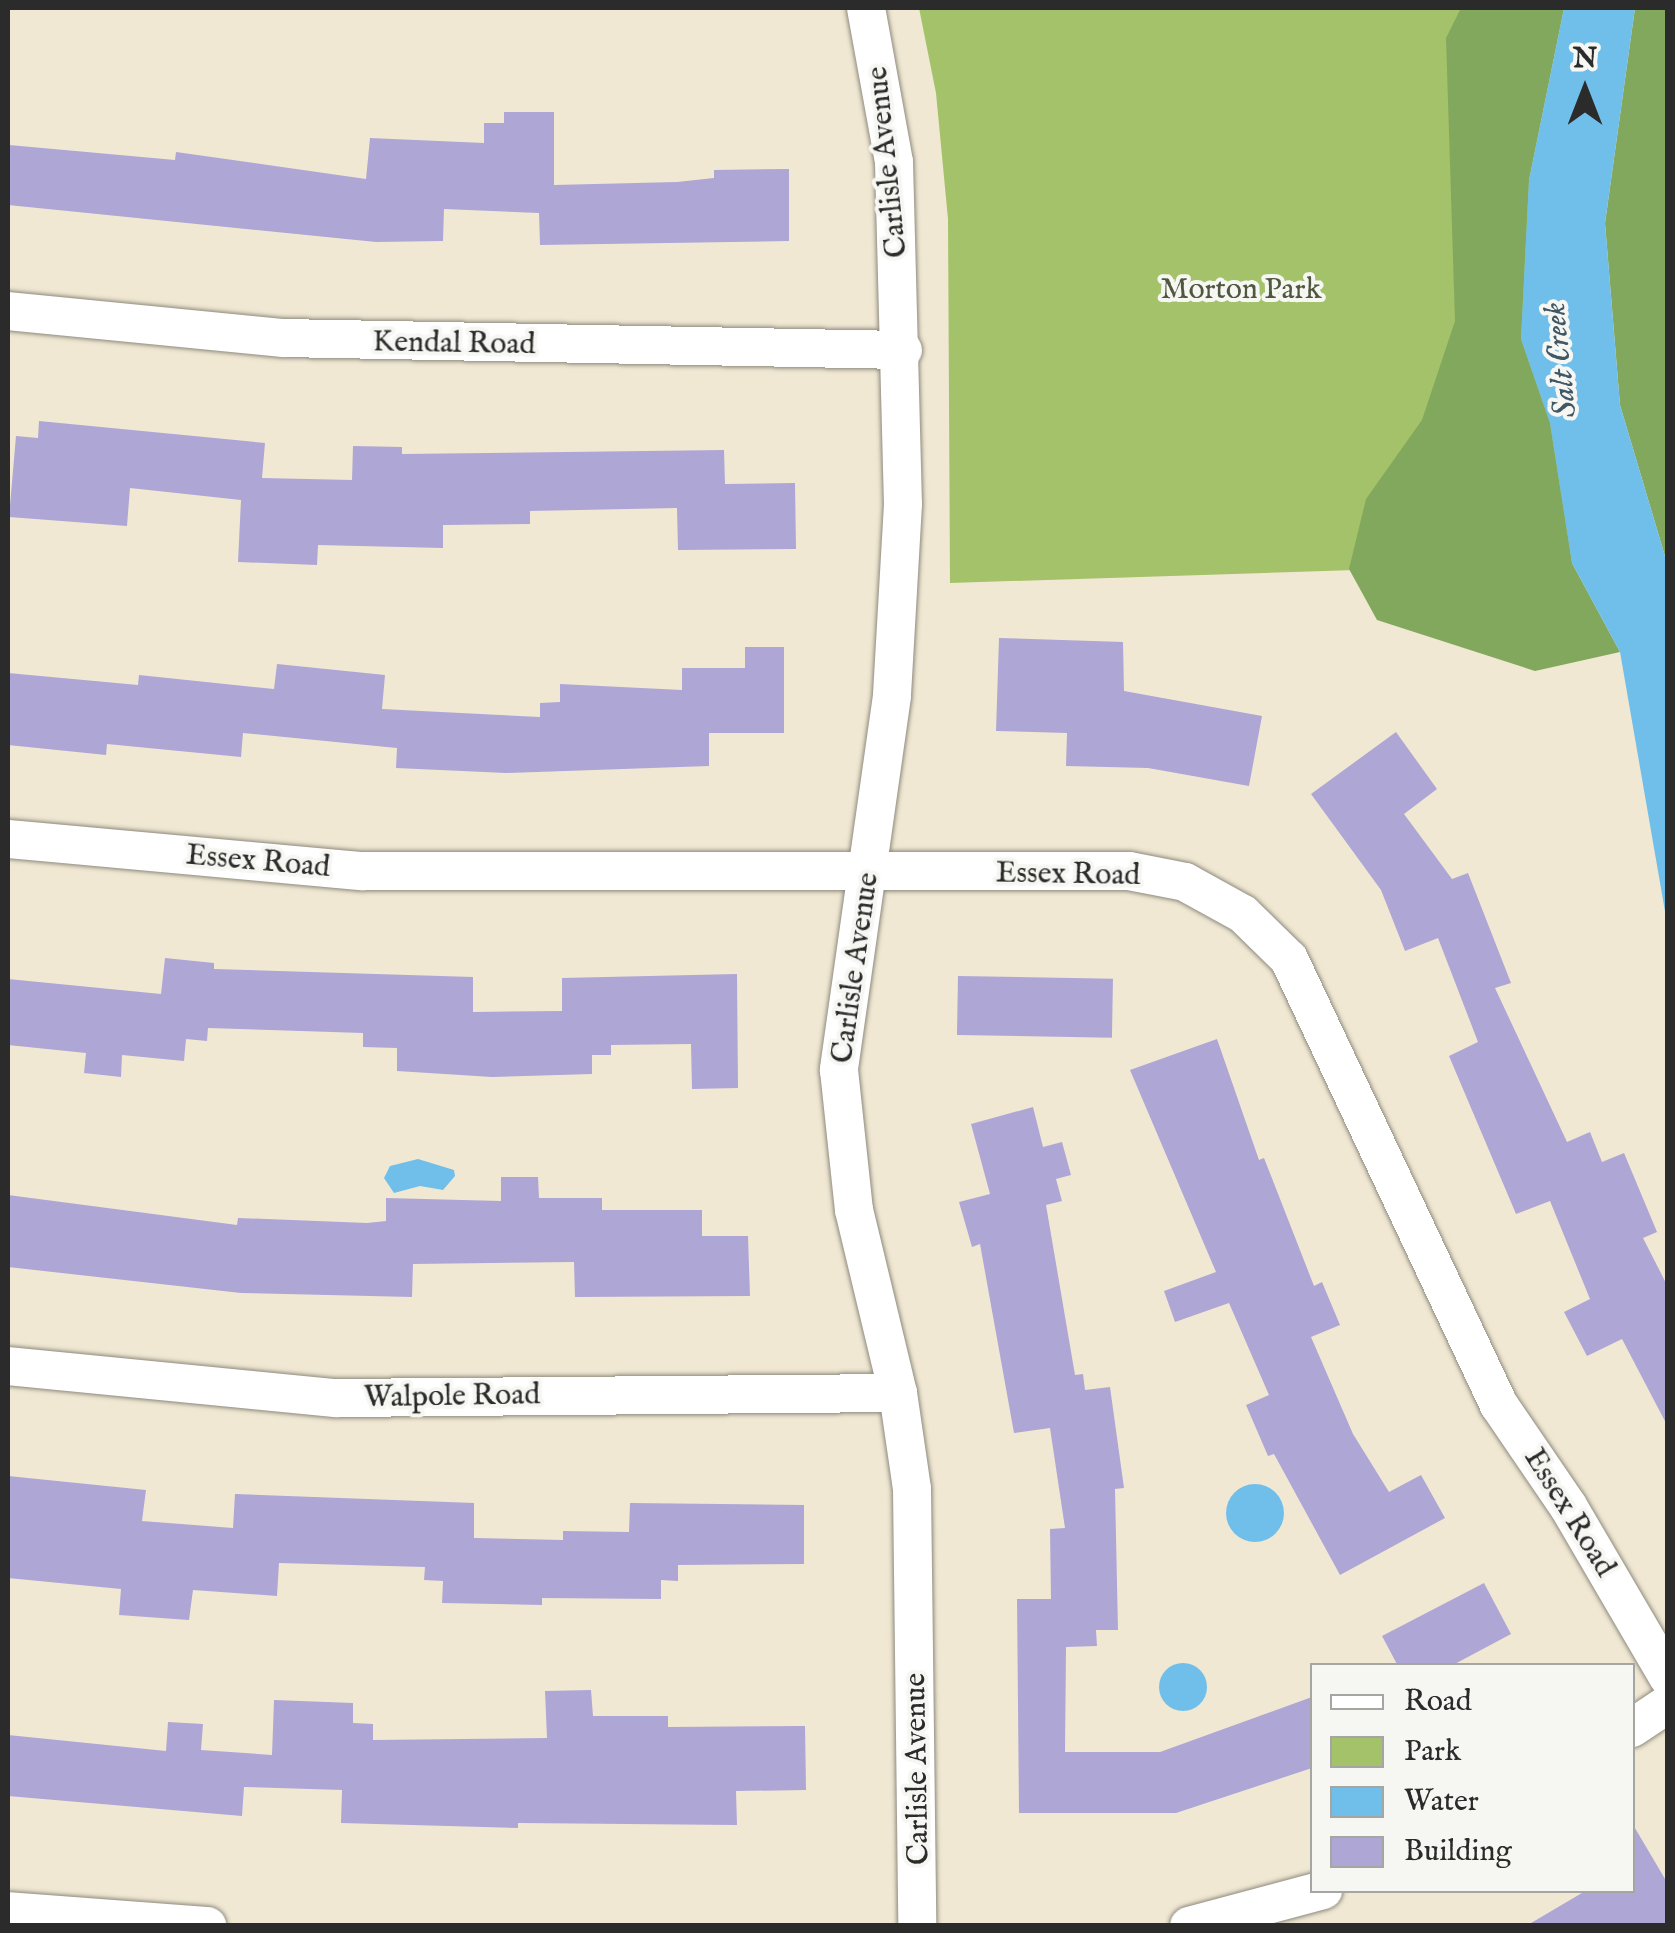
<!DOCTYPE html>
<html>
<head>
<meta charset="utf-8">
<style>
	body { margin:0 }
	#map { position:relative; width:1675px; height:1933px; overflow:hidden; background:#f0e8d3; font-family:"IM FELL English",serif }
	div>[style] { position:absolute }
	.green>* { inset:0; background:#a3c269 }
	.forest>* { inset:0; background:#82a85d }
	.water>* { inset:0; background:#70bfeb }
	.round { border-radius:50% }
	.building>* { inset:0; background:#aea6d5; transform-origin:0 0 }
	.roads { filter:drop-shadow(0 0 2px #8e8a7f) drop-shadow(0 0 2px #8e8a7f) }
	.street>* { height:38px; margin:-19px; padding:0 19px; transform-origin:19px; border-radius:19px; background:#fff }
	span { translate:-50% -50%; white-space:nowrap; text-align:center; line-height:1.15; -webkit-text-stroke:8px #f6f6f2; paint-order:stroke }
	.street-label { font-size:30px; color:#2b2b2b }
	.park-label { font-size:30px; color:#4f583e }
	.water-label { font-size:32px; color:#405765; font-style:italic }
	.frame { position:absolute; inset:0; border:10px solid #2b2b2b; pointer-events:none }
	.legend { position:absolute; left:1310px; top:1663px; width:325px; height:230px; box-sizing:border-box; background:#f6f6f2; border:2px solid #a5a5a2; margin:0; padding:12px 18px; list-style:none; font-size:30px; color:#2b2b2b }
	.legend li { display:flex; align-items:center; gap:20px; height:50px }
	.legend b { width:50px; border:2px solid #a5a5a2 }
	.north { position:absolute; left:1535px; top:40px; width:100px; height:100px; -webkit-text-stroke:8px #f6f6f2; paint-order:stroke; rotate:0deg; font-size:28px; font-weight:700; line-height:40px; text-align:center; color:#2b2b2b }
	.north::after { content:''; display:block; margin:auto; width:35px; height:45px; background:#2b2b2b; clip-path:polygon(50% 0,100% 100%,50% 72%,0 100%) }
</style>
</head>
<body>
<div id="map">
	<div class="green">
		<i style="clip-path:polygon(919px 8px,1564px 8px,1529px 180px,1572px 563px,950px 583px,948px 219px,936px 93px)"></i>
	</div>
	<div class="forest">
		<i style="clip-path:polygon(1461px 8px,1564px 8px,1529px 180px,1521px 339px,1550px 423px,1572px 563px,1620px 652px,1535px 671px,1377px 620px,1349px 569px,1366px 499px,1422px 420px,1455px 321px,1446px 38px)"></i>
		<i style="clip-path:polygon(1635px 8px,1667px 8px,1667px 563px,1620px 405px,1605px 223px)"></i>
	</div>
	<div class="water">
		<i style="clip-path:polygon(1564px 8px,1635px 8px,1605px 223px,1620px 405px,1667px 563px,1667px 923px,1620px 652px,1572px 563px,1550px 423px,1521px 339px,1529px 180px)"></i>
		<i style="clip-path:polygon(418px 1159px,454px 1170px,455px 1176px,443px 1190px,420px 1186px,394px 1193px,384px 1178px,390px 1166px)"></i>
		<i class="round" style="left:1226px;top:1484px;width:58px;height:58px"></i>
		<i class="round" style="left:1159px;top:1663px;width:48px;height:48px"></i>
	</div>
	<div class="building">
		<i style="clip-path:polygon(504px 112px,554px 112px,554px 185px,677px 182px,714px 178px,714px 170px,789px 169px,789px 241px,540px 245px,539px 213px,444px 209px,443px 241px,376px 242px,8px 205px,9px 145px,175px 160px,176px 152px,366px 179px,370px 138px,484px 143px,484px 123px,504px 123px)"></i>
		<i style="clip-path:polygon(39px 421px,265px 443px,262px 478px,352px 480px,353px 446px,402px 447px,402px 454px,724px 450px,725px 484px,795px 483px,796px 549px,678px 550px,677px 508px,530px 511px,530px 524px,443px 525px,443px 548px,318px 545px,317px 565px,238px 562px,241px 500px,130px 488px,127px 526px,9px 517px,16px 436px,38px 438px)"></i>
		<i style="clip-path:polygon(999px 638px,1123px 642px,1124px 691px,1262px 716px,1249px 786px,1148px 768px,1066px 766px,1067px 733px,996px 731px)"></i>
		<i style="clip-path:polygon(745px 647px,784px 647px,784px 733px,709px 733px,709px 766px,506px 773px,396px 768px,397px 748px,243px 733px,241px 757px,107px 744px,106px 755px,8px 745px,8px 673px,138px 685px,139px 675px,274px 689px,277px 664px,385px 675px,382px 709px,540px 717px,540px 703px,560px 702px,560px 684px,682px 690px,682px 668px,745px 668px)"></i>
		<i style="clip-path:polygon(1396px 732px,1437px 789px,1404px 814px,1452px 879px,1468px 873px,1511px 983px,1495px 988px,1567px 1142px,1590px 1132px,1602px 1162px,1624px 1153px,1657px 1232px,1643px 1238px,1668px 1287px,1668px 1427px,1622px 1339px,1587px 1356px,1564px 1312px,1590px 1299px,1550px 1201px,1516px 1214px,1449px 1056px,1478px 1042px,1438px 938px,1405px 951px,1381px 890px,1311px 794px)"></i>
		<i style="clip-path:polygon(165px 958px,214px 963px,214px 969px,473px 977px,473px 1012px,562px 1011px,562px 978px,737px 974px,738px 1088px,692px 1089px,691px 1044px,611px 1045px,611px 1055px,592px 1055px,592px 1074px,492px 1077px,397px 1071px,397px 1048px,363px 1047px,363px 1033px,208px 1028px,207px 1041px,186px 1039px,184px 1061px,122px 1055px,121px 1077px,84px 1073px,86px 1053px,8px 1045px,8px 979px,161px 994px)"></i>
		<i style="left:958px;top:976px;width:155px;height:59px;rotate:1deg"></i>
		<i style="clip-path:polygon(1217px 1039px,1259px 1160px,1264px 1158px,1314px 1286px,1322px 1282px,1340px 1325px,1311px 1337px,1353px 1434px,1389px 1492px,1421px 1475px,1445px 1518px,1340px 1575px,1274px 1454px,1268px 1456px,1246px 1405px,1269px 1395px,1229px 1303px,1175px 1322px,1164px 1291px,1216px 1272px,1130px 1070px)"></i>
		<i style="clip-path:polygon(1033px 1107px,1043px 1147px,1062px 1142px,1071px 1175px,1056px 1179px,1062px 1201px,1046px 1205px,1075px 1375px,1083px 1374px,1085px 1390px,1110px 1387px,1124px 1488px,1115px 1489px,1118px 1630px,1096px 1630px,1097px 1646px,1066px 1647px,1065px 1752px,1160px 1752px,1312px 1697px,1312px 1768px,1176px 1813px,1019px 1813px,1017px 1599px,1051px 1599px,1050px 1529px,1065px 1528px,1050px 1428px,1014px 1433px,980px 1244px,972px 1247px,959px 1202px,990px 1194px,971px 1124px)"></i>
		<i style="clip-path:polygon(501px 1177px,538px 1177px,539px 1198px,602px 1198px,602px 1210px,702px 1210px,702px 1236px,748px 1236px,750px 1296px,575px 1297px,574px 1262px,413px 1264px,412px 1297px,241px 1293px,8px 1267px,8px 1195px,237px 1225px,238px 1218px,367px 1223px,386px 1221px,386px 1198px,501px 1201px)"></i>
		<i style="clip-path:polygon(8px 1476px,146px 1490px,142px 1521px,233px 1528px,235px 1494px,474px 1503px,474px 1538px,563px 1540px,563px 1531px,629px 1532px,630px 1503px,804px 1505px,804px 1564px,678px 1565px,678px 1581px,661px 1580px,661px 1599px,542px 1598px,542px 1605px,442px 1603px,443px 1581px,424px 1580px,425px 1567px,279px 1563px,277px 1596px,193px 1590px,189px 1620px,119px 1615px,121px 1589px,8px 1578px)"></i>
		<i style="clip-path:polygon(1484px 1583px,1511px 1634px,1451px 1666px,1398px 1666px,1382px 1636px)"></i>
		<i style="clip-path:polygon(591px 1690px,593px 1716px,668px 1716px,668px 1727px,805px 1726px,806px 1790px,736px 1791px,737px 1825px,518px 1823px,518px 1828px,341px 1823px,342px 1790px,244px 1787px,242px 1816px,8px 1796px,8px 1735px,166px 1751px,168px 1722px,203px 1724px,201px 1750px,272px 1755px,274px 1700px,353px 1703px,353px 1723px,373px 1724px,373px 1740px,547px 1738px,545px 1691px)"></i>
		<i style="clip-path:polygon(1632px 1823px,1668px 1884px,1668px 1926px,1526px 1926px,1587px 1890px,1632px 1890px)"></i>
	</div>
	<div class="roads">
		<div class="street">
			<i style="left:866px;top:8px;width:157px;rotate:79.7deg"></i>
			<i style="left:894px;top:162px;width:342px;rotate:88.5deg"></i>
			<i style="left:903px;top:504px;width:192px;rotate:93.3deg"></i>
			<i style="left:892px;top:696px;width:378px;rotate:98.1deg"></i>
			<i style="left:839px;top:1070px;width:141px;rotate:83.9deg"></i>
			<i style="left:854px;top:1210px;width:188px;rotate:76.5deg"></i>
			<i style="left:898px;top:1393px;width:97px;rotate:81.7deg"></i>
			<i style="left:912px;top:1489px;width:437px;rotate:89.3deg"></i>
			<i style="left:8px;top:311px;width:276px;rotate:5.6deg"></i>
			<i style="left:283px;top:338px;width:620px;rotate:1.11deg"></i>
			<i style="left:8px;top:839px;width:356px;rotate:5.2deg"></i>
			<i style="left:363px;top:871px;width:766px"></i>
			<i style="left:1129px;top:871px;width:57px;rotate:11.1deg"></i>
			<i style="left:1185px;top:882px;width:66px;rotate:28.9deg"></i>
			<i style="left:1243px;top:914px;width:64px;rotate:44.4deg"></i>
			<i style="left:1289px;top:959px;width:493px;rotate:64.8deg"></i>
			<i style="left:1499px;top:1405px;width:122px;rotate:55.7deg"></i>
			<i style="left:1568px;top:1506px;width:198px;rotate:59.7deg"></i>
			<i style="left:8px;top:1366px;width:330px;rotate:5.6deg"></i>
			<i style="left:336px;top:1398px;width:562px;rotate:-0.51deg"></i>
			<i style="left:1632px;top:1728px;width:43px;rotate:-33.7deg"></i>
			<i style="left:8px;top:1911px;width:200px;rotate:4.3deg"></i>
			<i style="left:1189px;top:1926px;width:139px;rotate:-15deg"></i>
		</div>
	</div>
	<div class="street-label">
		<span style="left:888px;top:162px;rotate:-96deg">Carlisle Avenue</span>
		<span style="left:454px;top:344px;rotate:1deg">Kendal Road</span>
		<span style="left:258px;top:862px;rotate:5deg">Essex Road</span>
		<span style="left:1068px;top:875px;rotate:1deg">Essex Road</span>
		<span style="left:856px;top:968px;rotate:-82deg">Carlisle Avenue</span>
		<span style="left:452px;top:1397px;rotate:-1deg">Walpole Road</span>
		<span style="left:1569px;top:1513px;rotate:58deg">Essex Road</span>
		<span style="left:918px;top:1769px;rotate:-91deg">Carlisle Avenue</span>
	</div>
	<div class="park-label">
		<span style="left:1241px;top:290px">Morton Park</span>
	</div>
	<div class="water-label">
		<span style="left:1562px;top:360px;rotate:-96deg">Salt Creek</span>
	</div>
	<div class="frame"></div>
	<ul class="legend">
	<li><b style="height:12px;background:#fff"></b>Road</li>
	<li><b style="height:28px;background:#a3c269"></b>Park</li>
	<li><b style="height:28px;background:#70bfeb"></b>Water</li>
	<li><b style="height:28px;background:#aea6d5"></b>Building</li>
	</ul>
	<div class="north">N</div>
</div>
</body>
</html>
